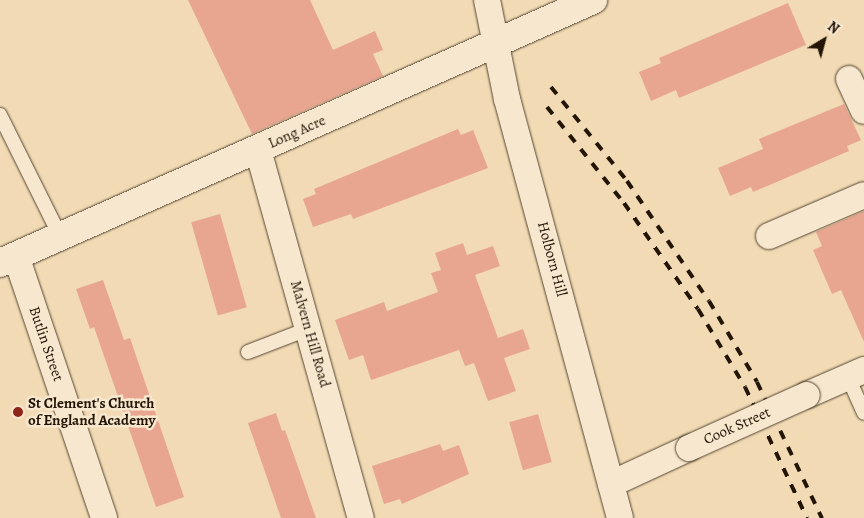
<!DOCTYPE html>
<html>
<head>
<meta charset="utf-8">
<style>
	body { margin:0 }
	#map { position:relative; width:864px; height:518px; overflow:hidden; background:#f1dab4; font-family:Alegreya,serif }
	div>[style] { position:absolute }
	.building>* { inset:0; background:#e8a691; transform-origin:0 0 }
	.roads { filter:drop-shadow(0 0 1px #564631) drop-shadow(0 0 1px #564631) }
	.service>* { height:14px; margin:-7px; padding:0 7px; transform-origin:7px; border-radius:7px; background:#f6e7ce }
	.minor>* { height:26px; margin:-13px; padding:0 13px; transform-origin:13px; border-radius:13px; background:#f6e7ce }
	.tertiary>* { height:28px; margin:-14px; padding:0 14px; transform-origin:14px; border-radius:14px; background:#f6e7ce }
	.rail>* { height:4px; margin-top:-2px; transform-origin:0; background:repeating-linear-gradient(90deg,#231405 0 9px,transparent 0 18px) }
	.bridges { filter:drop-shadow(0 0 1px #564631) drop-shadow(0 0 1px #564631) }
	.minor-bridge>* { height:26px; margin:-13px; padding:0 13px; transform-origin:13px; border-radius:13px; background:#f6e7ce }
	.dots>* { width:14px; height:14px; translate:-50% -50%; box-sizing:border-box; border:2px solid #f6e7ce; border-radius:50% }
	span { translate:-50% -50%; white-space:nowrap; text-align:center; line-height:1.15; -webkit-text-stroke:5px #f6e7ce; paint-order:stroke }
	.street-label { font-size:15px; color:#231405 }
	.poi-label { font-size:15px; color:#231405; font-weight:700 }
	.left { translate:0 -50%; text-align:left }
	.north { position:absolute; left:799px; top:15px; width:50px; height:50px; -webkit-text-stroke:4px #f6e7ce; paint-order:stroke; rotate:37deg; font-size:14px; font-weight:700; line-height:20px; text-align:center; color:#231405 }
	.north::after { content:''; display:block; margin:auto; width:18px; height:22px; background:#231405; clip-path:polygon(50% 0,100% 100%,50% 72%,0 100%) }
</style>
</head>
<body>
<div id="map">
	<div class="building">
		<i style="clip-path:polygon(188px 0,310px 0,333px 50px,375px 31px,383px 50px,373px 54px,383px 76px,252px 134px)"></i>
		<i style="clip-path:polygon(788px 3px,806px 45px,679px 98px,676px 90px,651px 101px,639px 72px,661px 63px,659px 58px)"></i>
		<i style="clip-path:polygon(844px 104px,861px 140px,847px 146px,849px 151px,753px 192px,751px 187px,730px 196px,718px 168px,763px 149px,759px 139px)"></i>
		<i style="clip-path:polygon(458px 129px,461px 135px,473px 130px,488px 168px,353px 219px,351px 214px,313px 227px,303px 199px,316px 194px,314px 189px)"></i>
		<i style="clip-path:polygon(864px 211px,864px 342px,841px 290px,832px 294px,813px 250px,822px 246px,816px 232px)"></i>
		<i style="left:220px;top:214px;width:97px;height:30px;rotate:74deg"></i>
		<i style="clip-path:polygon(463px 243px,467px 255px,493px 246px,500px 266px,475px 275px,486px 305px,498px 338px,523px 329px,530px 349px,504px 358px,516px 391px,488px 401px,474px 363px,465px 366px,459px 350px,371px 380px,363px 355px,349px 360px,335px 320px,384px 302px,387px 311px,438px 292px,431px 273px,441px 270px,435px 253px)"></i>
		<i style="clip-path:polygon(103px 280px,124px 340px,130px 338px,184px 497px,156px 507px,94px 327px,90px 329px,76px 289px)"></i>
		<i style="clip-path:polygon(276px 413px,282px 431px,285px 430px,316px 518px,281px 518px,248px 423px)"></i>
		<i style="left:538px;top:414px;width:50px;height:30px;rotate:74deg"></i>
		<i style="clip-path:polygon(440px 444px,443px 451px,459px 445px,469px 474px,402px 504px,400px 499px,384px 504px,372px 466px)"></i>
	</div>
	<div class="roads">
		<div class="service">
			<i style="left:0;top:115px;width:135px;rotate:63.6deg"></i>
			<i style="left:248px;top:352px;width:64px;rotate:-21deg"></i>
			<i style="left:848px;top:377px;width:39px;rotate:66deg"></i>
		</div>
		<div class="minor">
			<i style="left:487px;top:0;width:101px;rotate:78.6deg"></i>
			<i style="left:507px;top:99px;width:434px;rotate:74.9deg"></i>
			<i style="left:849px;top:79px;width:35px;rotate:65deg"></i>
			<i style="left:258px;top:150px;width:382px;rotate:74.4deg"></i>
			<i style="left:769px;top:236px;width:103px;rotate:-23.3deg"></i>
			<i style="left:16px;top:256px;width:276px;rotate:71.4deg"></i>
			<i style="left:807px;top:395px;width:62px;rotate:-23.7deg"></i>
			<i style="left:611px;top:484px;width:86px;rotate:-24.8deg"></i>
		</div>
		<div class="tertiary">
			<i style="left:0;top:263px;width:649px;rotate:-23.92deg"></i>
		</div>
	</div>
	<div class="rail">
		<i style="left:551px;top:87px;width:121px;rotate:51deg"></i>
		<i style="left:627px;top:181px;width:145px;rotate:55.7deg"></i>
		<i style="left:709px;top:301px;width:94px;rotate:59.3deg"></i>
		<i style="left:757px;top:382px;width:151px;rotate:64.5deg"></i>
		<i style="left:547px;top:107px;width:123px;rotate:51.3deg"></i>
		<i style="left:624px;top:203px;width:129px;rotate:55.1deg"></i>
		<i style="left:698px;top:309px;width:91px;rotate:58.9deg"></i>
		<i style="left:745px;top:387px;width:145px;rotate:64.7deg"></i>
	</div>
	<div class="bridges">
		<div class="minor-bridge">
			<i style="left:689px;top:448px;width:129px;rotate:-24.2deg"></i>
		</div>
	</div>
	<div class="dots">
		<i style="left:18px;top:412px;background:#8f2418"></i>
	</div>
	<div class="street-label">
		<span style="left:297px;top:132px;rotate:-24deg">Long Acre</span>
		<span style="left:552px;top:259px;rotate:75deg">Holborn Hill</span>
		<span style="left:310px;top:334px;rotate:74deg">Malvern Hill Road</span>
		<span style="left:46px;top:344px;rotate:71deg">Butlin Street</span>
		<span style="left:737px;top:426px;rotate:-24deg">Cook Street</span>
	</div>
	<div class="poi-label">
		<span class="left" style="left:28px;top:412px">St Clement's Church<br>of England Academy</span>
	</div>
	<div class="north">N</div>
</div>
</body>
</html>
